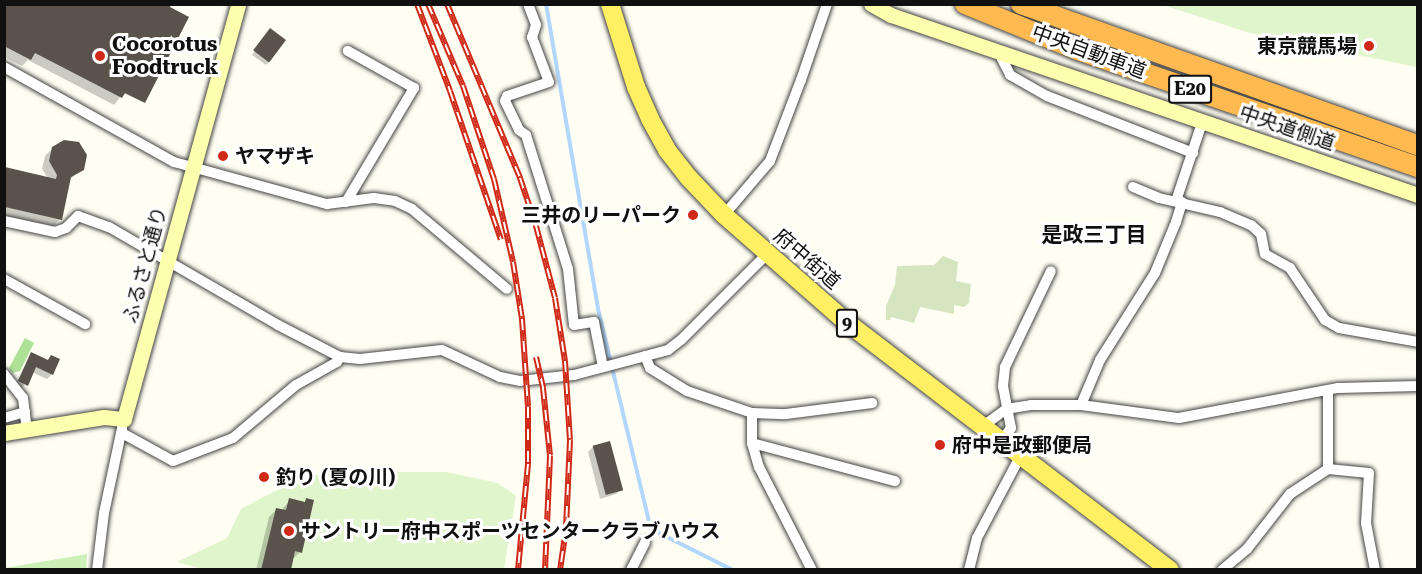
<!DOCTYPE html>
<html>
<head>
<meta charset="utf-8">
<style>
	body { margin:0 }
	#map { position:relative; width:1422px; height:574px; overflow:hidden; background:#fffef3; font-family:"Roboto Serif","Noto Sans JP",serif }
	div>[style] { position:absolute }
	.green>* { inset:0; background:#cdefb8 }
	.forest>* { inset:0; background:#ade195 }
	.cemetery>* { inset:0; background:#d4e5c0 }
	.pitch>* { inset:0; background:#e0f5cb }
	.shadow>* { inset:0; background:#0003 }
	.stream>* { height:4px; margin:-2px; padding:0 2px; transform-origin:2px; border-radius:2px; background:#b2d6fc }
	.building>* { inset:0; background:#5a534b; transform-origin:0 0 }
	.roads { filter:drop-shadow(0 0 2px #434343) drop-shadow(0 0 2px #434343) }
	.street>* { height:10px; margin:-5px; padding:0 5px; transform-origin:5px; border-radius:5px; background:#fff }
	.secondary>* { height:15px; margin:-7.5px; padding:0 7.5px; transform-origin:7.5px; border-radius:7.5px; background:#fdffae }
	.primary>* { height:18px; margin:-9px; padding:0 9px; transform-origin:9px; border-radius:9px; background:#ffef63 }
	.highway>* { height:20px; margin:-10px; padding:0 10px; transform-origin:10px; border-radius:10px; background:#ffb951 }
	.rail>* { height:6px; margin-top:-3px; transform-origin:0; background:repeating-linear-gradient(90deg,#fff 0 11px,#d02918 0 22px); box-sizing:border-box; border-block:2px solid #d02918 }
	.dots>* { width:16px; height:16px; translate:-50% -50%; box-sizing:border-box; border:3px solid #fff; border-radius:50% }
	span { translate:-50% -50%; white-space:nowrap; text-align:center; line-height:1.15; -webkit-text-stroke:6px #fff; paint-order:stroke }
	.shield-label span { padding:2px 4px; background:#fff; border:2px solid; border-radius:4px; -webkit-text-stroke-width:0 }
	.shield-label { font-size:18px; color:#101010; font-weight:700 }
	.poi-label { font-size:20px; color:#101010; font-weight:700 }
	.left { translate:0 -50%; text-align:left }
	.right { translate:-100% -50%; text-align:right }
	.street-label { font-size:20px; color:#101010 }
	.neighbourhood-label { font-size:21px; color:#101010; font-weight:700 }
	.frame { position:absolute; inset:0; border:6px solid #101010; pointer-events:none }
</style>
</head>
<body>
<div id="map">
	<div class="green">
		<i style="clip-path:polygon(87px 554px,86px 569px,5px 569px,5px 568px)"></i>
	</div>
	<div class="forest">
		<i style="clip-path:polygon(25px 338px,34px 343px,20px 371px,12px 373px,9px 368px)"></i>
	</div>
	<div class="cemetery">
		<i style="clip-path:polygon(943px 256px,958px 262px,956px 281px,971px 284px,969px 303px,964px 307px,954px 305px,954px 314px,920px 307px,914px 323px,891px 317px,890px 320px,886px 320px,886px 306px,895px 285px,897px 266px,934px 265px)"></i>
	</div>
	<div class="pitch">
		<i style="clip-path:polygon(1163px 5px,1417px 5px,1417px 67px,1250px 33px)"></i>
		<i style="clip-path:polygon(362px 472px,446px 472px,498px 483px,516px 496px,504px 569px,206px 570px,177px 562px,227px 538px,241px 509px,271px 493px,315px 475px)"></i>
	</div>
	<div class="shadow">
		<i style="clip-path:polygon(4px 4px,143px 102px,123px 93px,114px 105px,28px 60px,22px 66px,4px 57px)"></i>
		<i style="clip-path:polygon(267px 33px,269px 62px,266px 65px,252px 55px)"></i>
		<i style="clip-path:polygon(53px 148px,83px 169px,69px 180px,60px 219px,53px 226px,4px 215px,4px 168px,48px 178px,42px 169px,45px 156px)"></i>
		<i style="clip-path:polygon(31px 354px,47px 361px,51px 356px,52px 374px,47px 379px,32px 372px,21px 390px,14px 386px)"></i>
		<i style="clip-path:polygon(593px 447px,621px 489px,616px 494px,600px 499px,588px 452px)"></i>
		<i style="clip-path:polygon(290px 500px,303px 503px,307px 500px,300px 552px,293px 559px,290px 570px,256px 570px,269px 517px,276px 510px,281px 511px)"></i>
	</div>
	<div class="stream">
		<i style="left:546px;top:4px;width:309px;rotate:80.3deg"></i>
		<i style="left:598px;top:309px;width:226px;rotate:76.5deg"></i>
		<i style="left:651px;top:529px;width:92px;rotate:26.6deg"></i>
	</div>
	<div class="building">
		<i style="clip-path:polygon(4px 4px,171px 4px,170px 7px,189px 17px,145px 103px,125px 93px,122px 98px,35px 53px,31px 60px,4px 46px)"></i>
		<i style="left:270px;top:28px;width:20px;height:28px;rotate:37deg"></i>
		<i style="clip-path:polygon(64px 140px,79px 142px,87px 155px,84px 170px,71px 177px,62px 220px,5px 207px,5px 167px,56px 179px,57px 175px,49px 161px,52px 147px)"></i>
		<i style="clip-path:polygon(31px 352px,48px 360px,51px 355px,60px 359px,53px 375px,36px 367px,28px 386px,18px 381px)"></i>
		<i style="left:610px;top:441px;width:51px;height:18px;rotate:75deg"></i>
		<i style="clip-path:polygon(289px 498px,305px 502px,306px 498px,314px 500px,302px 553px,295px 551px,291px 570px,261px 570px,276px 508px,286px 510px)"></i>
	</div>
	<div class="roads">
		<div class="street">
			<i style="left:528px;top:4px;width:22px;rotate:69deg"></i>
			<i style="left:536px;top:25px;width:13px;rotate:108deg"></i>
			<i style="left:532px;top:37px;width:48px;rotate:69.3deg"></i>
			<i style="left:549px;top:82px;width:44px;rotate:161.6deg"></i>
			<i style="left:507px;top:96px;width:5px;rotate:112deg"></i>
			<i style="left:505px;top:101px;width:32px;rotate:64deg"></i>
			<i style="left:519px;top:130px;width:9px;rotate:36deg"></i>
			<i style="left:526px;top:135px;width:140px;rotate:72.6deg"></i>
			<i style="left:568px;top:269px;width:56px;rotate:83.9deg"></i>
			<i style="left:574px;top:325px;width:20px;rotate:-9deg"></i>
			<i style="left:594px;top:322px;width:46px;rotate:78.7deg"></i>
			<i style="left:1004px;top:52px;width:7px;rotate:106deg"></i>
			<i style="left:1002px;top:59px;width:18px;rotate:63deg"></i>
			<i style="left:1010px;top:75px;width:43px;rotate:29.6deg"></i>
			<i style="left:1047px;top:96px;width:157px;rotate:21.3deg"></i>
			<i style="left:4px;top:67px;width:195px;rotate:29.2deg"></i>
			<i style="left:174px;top:162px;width:159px;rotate:15.4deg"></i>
			<i style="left:327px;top:204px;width:47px;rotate:-7.3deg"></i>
			<i style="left:374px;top:198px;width:21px;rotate:8deg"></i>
			<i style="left:395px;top:201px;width:19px;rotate:25deg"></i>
			<i style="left:412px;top:209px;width:124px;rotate:40.1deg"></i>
			<i style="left:1133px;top:187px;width:28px;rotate:23deg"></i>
			<i style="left:1159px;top:198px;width:63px;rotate:12.9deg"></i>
			<i style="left:1220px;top:212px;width:34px;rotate:23deg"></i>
			<i style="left:1251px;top:225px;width:13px;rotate:42deg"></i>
			<i style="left:1261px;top:234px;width:20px;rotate:79deg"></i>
			<i style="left:1265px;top:254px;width:29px;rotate:29deg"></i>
			<i style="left:1290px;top:268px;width:63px;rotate:56.1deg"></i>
			<i style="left:1325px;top:320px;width:16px;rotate:30deg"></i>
			<i style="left:1339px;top:328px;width:80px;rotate:10deg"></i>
			<i style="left:1176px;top:201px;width:85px;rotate:-71.6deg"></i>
			<i style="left:346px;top:202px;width:133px;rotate:-59.2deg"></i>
			<i style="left:414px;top:88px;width:76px;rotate:-150.7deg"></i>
			<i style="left:724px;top:215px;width:71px;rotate:-49.6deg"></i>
			<i style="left:770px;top:161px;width:87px;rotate:-69.1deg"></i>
			<i style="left:801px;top:80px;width:80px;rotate:-71.1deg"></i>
			<i style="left:4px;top:221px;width:52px;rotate:12.2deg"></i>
			<i style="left:55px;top:232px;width:12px;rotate:-20deg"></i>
			<i style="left:66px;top:228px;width:17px;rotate:-45deg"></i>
			<i style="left:78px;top:216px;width:33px;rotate:20deg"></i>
			<i style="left:109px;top:227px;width:195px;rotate:30.1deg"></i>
			<i style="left:278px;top:325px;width:70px;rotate:27.3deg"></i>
			<i style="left:340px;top:357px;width:20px;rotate:6deg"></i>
			<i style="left:360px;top:359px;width:82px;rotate:-6.3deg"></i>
			<i style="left:442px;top:350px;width:64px;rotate:25deg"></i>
			<i style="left:500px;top:377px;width:20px;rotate:11deg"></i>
			<i style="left:520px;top:381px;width:54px;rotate:-6.3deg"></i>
			<i style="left:574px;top:375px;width:97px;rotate:-14.9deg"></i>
			<i style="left:668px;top:350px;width:16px;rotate:-38deg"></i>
			<i style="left:681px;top:340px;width:122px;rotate:-45deg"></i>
			<i style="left:4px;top:279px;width:93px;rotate:29.1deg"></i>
			<i style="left:645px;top:356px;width:13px;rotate:67deg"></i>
			<i style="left:650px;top:368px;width:44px;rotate:31.9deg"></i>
			<i style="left:687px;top:391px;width:69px;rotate:18.7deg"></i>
			<i style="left:752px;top:413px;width:34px;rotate:2deg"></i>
			<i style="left:786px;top:414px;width:87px;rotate:-7.3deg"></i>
			<i style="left:4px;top:374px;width:31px;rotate:52deg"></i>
			<i style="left:23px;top:398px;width:31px;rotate:83deg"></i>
			<i style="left:1081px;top:405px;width:49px;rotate:-67.1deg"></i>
			<i style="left:1100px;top:360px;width:103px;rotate:-57.7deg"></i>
			<i style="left:1155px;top:273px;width:55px;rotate:-67.6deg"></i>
			<i style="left:1176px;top:222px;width:21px;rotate:-73deg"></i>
			<i style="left:752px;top:413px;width:30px;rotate:90deg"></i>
			<i style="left:752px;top:443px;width:25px;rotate:74deg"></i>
			<i style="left:759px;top:467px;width:116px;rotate:62.8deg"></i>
			<i style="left:4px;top:418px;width:22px;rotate:-16deg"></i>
			<i style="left:983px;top:426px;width:29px;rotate:-36deg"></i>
			<i style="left:1006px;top:409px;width:25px;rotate:-9deg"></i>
			<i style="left:1031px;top:405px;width:50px"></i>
			<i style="left:1081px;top:405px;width:99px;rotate:7.6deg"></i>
			<i style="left:1179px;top:418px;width:162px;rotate:-10.7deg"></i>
			<i style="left:1338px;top:388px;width:80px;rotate:-1.4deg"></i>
			<i style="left:122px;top:433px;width:58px;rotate:28.8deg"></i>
			<i style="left:173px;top:461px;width:64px;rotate:-21deg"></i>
			<i style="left:233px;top:438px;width:82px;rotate:-40.1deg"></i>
			<i style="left:296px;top:385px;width:47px;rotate:-29.3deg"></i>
			<i style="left:337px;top:362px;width:6px;rotate:-59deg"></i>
			<i style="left:1002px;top:440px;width:15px;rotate:-53deg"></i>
			<i style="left:1011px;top:428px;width:43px;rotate:-100.8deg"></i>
			<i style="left:1003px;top:386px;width:19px;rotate:-84deg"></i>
			<i style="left:1005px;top:367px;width:106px;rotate:-64.4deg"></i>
			<i style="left:752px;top:443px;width:148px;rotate:14.9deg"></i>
			<i style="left:1328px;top:469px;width:41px;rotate:5.6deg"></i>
			<i style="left:1369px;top:473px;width:50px;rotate:93.4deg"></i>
			<i style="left:1366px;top:523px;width:48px;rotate:79.2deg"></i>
			<i style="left:97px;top:570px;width:57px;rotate:-83deg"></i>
			<i style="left:104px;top:513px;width:87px;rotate:-78deg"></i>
			<i style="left:631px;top:570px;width:31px;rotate:-63deg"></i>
			<i style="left:969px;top:570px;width:33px;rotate:-76deg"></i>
			<i style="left:977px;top:538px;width:94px;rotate:-62.1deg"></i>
			<i style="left:1222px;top:570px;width:33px;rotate:-40deg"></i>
			<i style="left:1247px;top:549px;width:70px;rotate:-52deg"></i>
			<i style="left:1290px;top:494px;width:45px;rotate:-33.3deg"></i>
			<i style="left:1328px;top:469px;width:79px;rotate:-90deg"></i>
		</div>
		<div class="secondary">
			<i style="left:871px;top:4px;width:23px;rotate:29deg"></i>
			<i style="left:891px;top:15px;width:557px;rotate:18.86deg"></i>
			<i style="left:4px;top:433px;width:101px;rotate:-9.1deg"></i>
			<i style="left:104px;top:417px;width:20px;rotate:6deg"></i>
			<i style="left:124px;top:419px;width:430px;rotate:-74.6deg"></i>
		</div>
		<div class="primary">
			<i style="left:610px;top:4px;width:87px;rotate:72.6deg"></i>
			<i style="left:636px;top:87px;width:35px;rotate:66deg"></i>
			<i style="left:650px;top:119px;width:35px;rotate:61deg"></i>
			<i style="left:667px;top:150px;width:36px;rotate:52deg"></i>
			<i style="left:689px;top:178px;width:51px;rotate:46.6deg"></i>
			<i style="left:724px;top:215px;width:159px;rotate:41.2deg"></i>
			<i style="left:844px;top:320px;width:411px;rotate:37.5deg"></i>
		</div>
		<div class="highway">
			<i style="left:965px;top:4px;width:122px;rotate:22.2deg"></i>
			<i style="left:1078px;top:50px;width:360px;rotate:19deg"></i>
			<i style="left:1021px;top:4px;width:421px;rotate:19.6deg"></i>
		</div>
	</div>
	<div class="rail">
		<i style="left:417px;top:4px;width:93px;rotate:69.2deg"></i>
		<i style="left:450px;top:91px;width:157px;rotate:71.1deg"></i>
		<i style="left:428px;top:4px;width:89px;rotate:66.9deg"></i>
		<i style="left:463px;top:86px;width:98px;rotate:71.6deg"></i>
		<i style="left:494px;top:179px;width:85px;rotate:77.1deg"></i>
		<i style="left:513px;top:262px;width:58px;rotate:81deg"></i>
		<i style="left:522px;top:319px;width:88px;rotate:86.1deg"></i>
		<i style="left:528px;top:407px;width:57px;rotate:90deg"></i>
		<i style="left:528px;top:464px;width:106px;rotate:95.4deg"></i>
		<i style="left:447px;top:4px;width:189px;rotate:67.2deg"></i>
		<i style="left:520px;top:178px;width:51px;rotate:71.6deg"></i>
		<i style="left:536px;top:226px;width:74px;rotate:75.2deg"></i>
		<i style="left:555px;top:298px;width:64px;rotate:81deg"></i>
		<i style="left:565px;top:361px;width:79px;rotate:86.4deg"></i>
		<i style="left:570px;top:440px;width:89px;rotate:92.6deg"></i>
		<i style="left:566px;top:529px;width:41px;rotate:98.3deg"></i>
		<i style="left:536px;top:357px;width:32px;rotate:77deg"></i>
		<i style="left:543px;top:388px;width:68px;rotate:84.1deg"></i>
		<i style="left:550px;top:456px;width:114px;rotate:92.5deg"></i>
	</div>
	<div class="dots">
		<i style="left:1369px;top:46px;background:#d02918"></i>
		<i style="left:100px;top:56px;background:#d02918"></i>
		<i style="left:223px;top:156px;background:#d02918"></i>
		<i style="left:693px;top:215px;background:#d02918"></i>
		<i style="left:940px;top:445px;background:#d02918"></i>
		<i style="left:264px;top:477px;background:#d02918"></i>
		<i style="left:289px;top:531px;background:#d02918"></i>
	</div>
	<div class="shield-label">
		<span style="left:1190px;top:89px">E20</span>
		<span style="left:847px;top:323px">9</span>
	</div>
	<div class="poi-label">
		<span class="left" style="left:112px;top:56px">Cocorotus<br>Foodtruck</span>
		<span class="right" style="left:1357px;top:46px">東京競馬場</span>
		<span class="left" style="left:235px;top:156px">ヤマザキ</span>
		<span class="right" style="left:681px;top:215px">三井のリーパーク</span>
		<span class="left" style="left:952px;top:445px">府中是政郵便局</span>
		<span class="left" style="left:276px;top:477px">釣り (夏の川)</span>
		<span class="left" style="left:301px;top:531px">サントリー府中スポーツセンタークラブハウス</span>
	</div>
	<div class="street-label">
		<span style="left:1089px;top:52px;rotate:20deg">中央自動車道</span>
		<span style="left:1287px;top:128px;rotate:19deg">中央道側道</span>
		<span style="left:807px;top:259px;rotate:41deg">府中街道</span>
		<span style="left:145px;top:265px;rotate:-75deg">ふるさと通り</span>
	</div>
	<div class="neighbourhood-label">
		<span style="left:1094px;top:235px">是政三丁目</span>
	</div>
	<div class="frame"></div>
</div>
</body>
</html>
